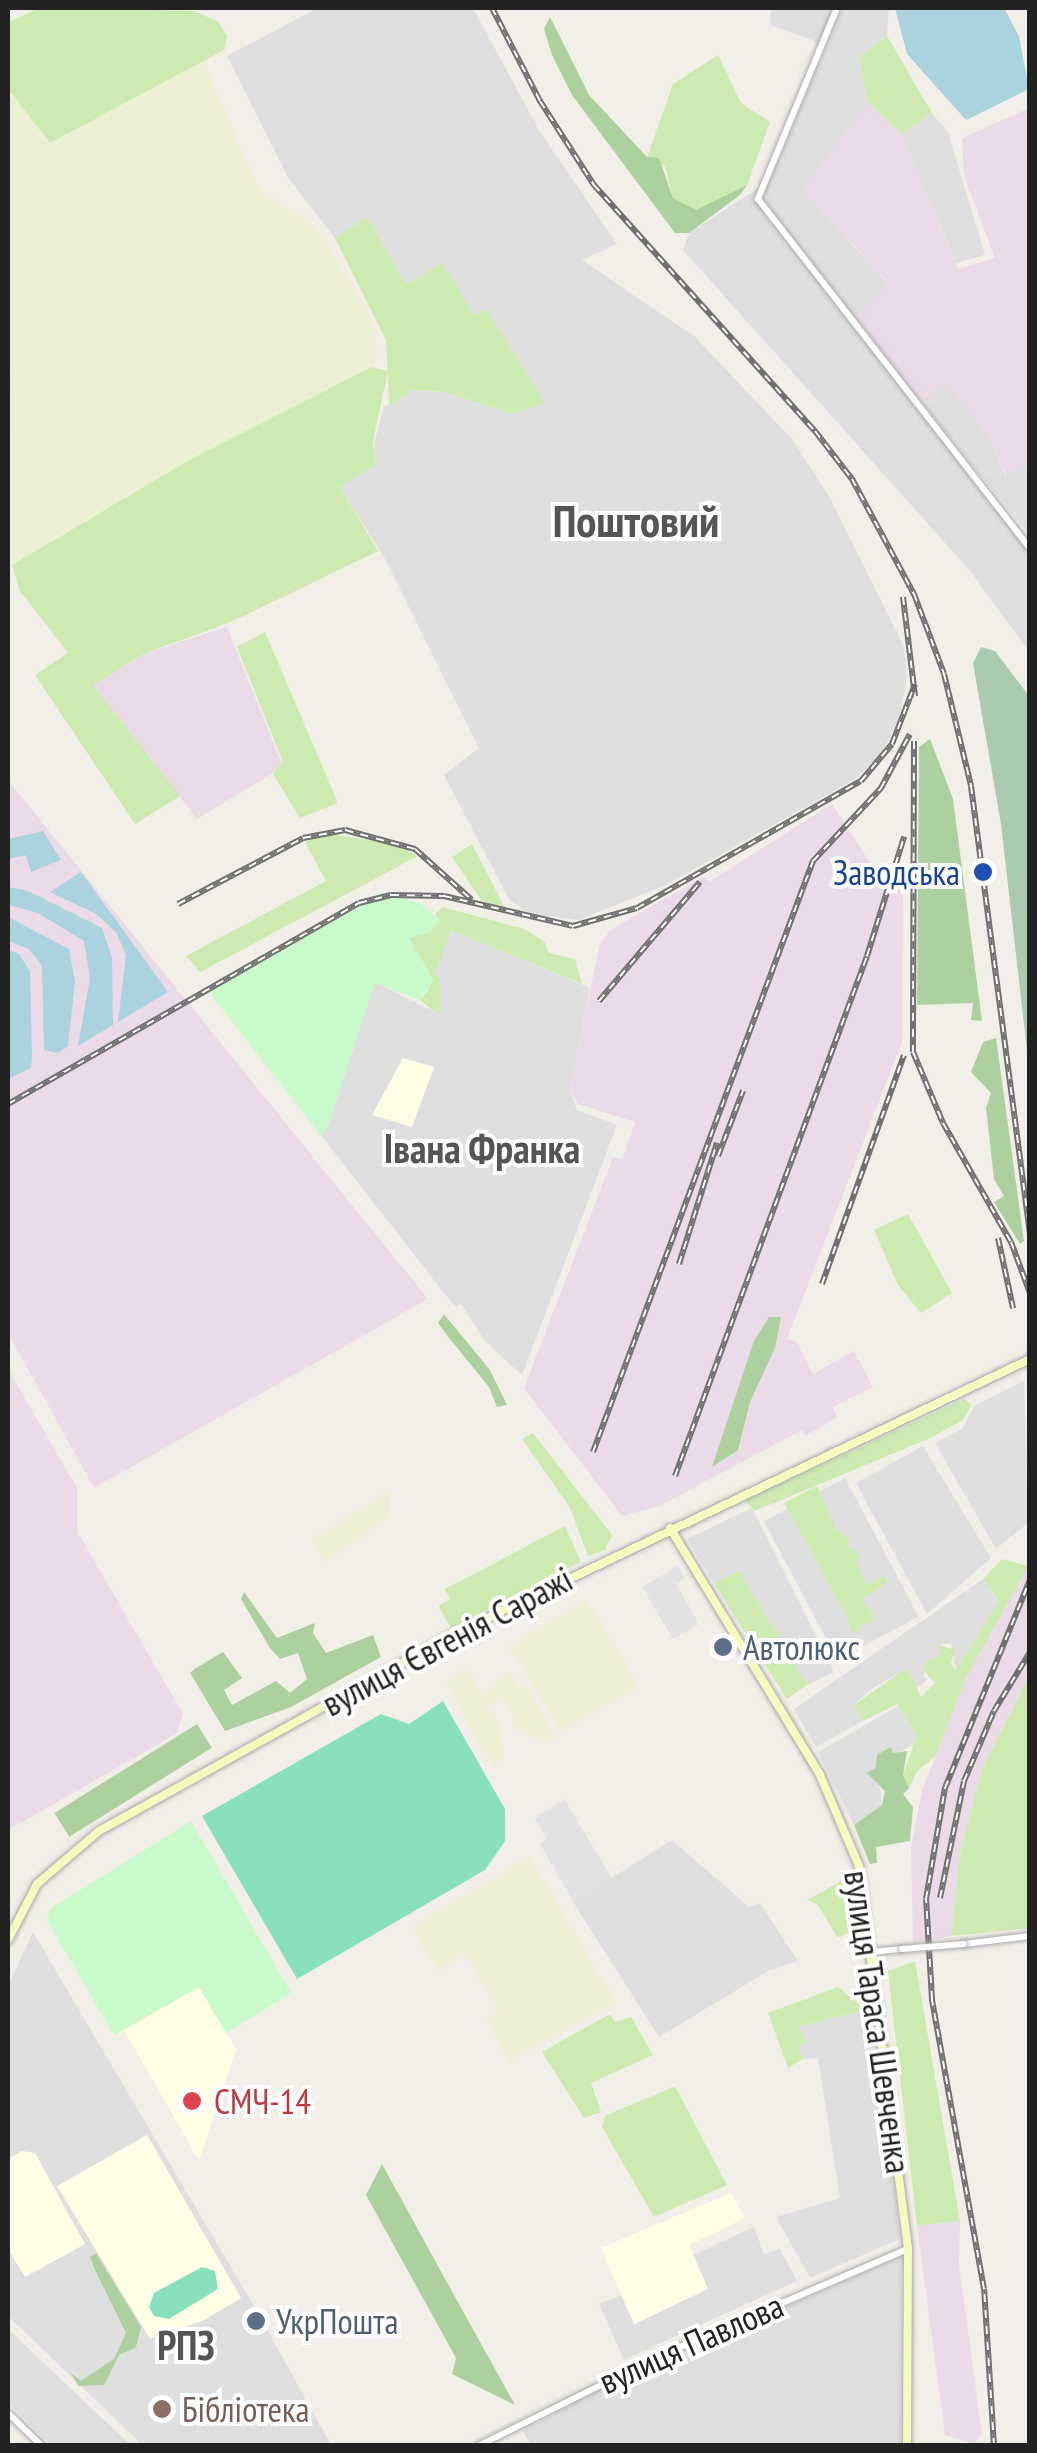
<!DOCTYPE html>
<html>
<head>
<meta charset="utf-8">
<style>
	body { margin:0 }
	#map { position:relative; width:1037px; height:2453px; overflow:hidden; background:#f2efe9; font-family:"PT Sans Narrow",sans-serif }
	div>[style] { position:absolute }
	.residential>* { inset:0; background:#e0dfdf; transform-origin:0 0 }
	.industrial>* { inset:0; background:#ebdbe8 }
	.education>* { inset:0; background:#ffffe5 }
	.farmland>* { inset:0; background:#eef0d5; transform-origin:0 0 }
	.grass>* { inset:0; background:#cdebb0 }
	.forest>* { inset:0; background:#add19e; transform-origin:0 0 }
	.cemetery>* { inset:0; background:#aacbaf }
	.park>* { inset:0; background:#c8facc }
	.pitch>* { inset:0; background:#88e0be }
	.parking>* { inset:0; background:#e2e2e2 }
	.water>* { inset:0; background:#aad3df }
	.roads { filter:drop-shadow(0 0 2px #a9a9a9) drop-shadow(0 0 2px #a9a9a9) }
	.tertiary>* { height:6px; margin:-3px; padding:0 3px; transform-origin:3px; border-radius:3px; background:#fff }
	.secondary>* { height:8px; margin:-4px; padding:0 4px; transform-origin:4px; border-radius:4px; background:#f7fabf }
	.rail>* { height:6px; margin-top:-3px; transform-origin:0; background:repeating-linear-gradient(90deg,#fff 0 8px,#707070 0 16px); box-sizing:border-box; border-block:2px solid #707070 }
	.bridges { filter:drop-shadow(0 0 2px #a9a9a9) drop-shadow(0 0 2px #a9a9a9) }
	.tertiary-bridge>* { height:6px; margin:-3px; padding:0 3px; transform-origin:3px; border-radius:3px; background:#fff }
	.dots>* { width:28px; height:28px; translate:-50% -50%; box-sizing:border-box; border:5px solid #fff; border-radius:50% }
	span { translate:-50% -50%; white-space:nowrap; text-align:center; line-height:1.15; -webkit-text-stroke:8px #fff; paint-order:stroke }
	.transit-label { font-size:35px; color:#164399 }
	.right { translate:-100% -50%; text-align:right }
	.street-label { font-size:35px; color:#222 }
	.service-label { font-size:35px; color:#4e5e75 }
	.left { translate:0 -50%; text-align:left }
	.health-label { font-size:35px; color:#be3a42 }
	.education-label { font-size:35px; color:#785e54 }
	.quarter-label { font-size:40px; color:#555; font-weight:700 }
	.district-label { font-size:45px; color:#555; font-weight:700 }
	.frame { position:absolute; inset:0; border:10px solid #222; pointer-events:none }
</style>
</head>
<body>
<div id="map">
	<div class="residential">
		<i style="clip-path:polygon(318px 8px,473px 8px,540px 132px,617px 244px,582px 260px,694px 336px,792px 439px,830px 498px,904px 647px,907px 678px,899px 718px,882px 753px,854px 780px,666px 885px,578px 920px,529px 914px,509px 899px,444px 775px,479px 748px,385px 559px,340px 487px,373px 450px,383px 408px,412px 390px,443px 392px,512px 414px,544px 403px,486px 310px,474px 316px,443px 264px,406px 284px,367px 217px,335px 238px,289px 179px,227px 56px)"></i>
		<i style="clip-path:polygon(771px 8px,833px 8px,821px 43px,770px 25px)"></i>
		<i style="clip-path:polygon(843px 8px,889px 8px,887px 36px,859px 57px,868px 102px,803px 190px,889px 285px,856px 318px,762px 199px)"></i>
		<i style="clip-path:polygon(932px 113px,948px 132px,985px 255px,956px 263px,901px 134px)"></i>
		<i style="clip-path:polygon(760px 187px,762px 211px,1029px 548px,1029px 652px,971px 572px,683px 250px,689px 233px)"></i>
		<i style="clip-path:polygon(947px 384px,988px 435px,1006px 477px,1029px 464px,1029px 534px,921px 402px)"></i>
		<i style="clip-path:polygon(450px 929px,590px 988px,570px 1090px,577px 1110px,617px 1125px,522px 1375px,485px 1341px,461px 1304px,455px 1307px,320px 1134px,327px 1129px,375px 982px,440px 1015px,435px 975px)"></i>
		<i style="clip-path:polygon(1024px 1381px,1028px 1523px,996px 1549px,935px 1443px,962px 1429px,974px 1406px)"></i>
		<i style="clip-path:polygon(923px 1446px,991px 1558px,927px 1614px,856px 1483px)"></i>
		<i style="left:845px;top:1478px;width:157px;height:92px;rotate:62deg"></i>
		<i style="clip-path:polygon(752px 1508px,834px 1672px,807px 1685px,738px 1572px,714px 1583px,687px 1539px)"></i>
		<i style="clip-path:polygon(983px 1579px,999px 1602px,956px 1671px,951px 1643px,940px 1645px,940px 1655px,923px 1675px,927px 1680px,917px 1688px,906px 1669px,871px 1689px,854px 1705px,863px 1721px,816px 1747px,794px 1709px)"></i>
		<i style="clip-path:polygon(898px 1706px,917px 1736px,914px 1745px,893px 1754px,891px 1748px,877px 1768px,882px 1805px,854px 1825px,818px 1752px)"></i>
		<i style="clip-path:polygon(672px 1840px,749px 1907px,760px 1903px,798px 1961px,768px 1971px,659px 2037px,573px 1902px)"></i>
		<i style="clip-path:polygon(33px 1932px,261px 2318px,331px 2445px,142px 2445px,8px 2316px,8px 1986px)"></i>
		<i style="clip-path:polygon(866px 2010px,875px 2021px,900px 2239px,810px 2278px,776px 2217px,840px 2198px,818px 2058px,803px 2059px,797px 2045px,806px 2042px,798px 2027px)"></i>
		<i style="clip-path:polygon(754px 2227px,764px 2254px,780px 2249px,797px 2281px,624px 2360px,599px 2304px,621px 2295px,635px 2324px,707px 2289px,693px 2255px)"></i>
		<i style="clip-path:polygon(901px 2257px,900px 2445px,532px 2446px,523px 2431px,609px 2384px)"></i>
		<i style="clip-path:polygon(8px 2329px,104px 2420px,131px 2445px,52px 2445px,35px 2430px,8px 2402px)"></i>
	</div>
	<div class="industrial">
		<i style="clip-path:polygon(868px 102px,901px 134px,958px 269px,995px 258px,964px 176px,962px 138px,1029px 108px,1029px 464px,1007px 477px,988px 435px,947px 384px,921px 402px,856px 318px,889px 284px,803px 190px)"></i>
		<i style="clip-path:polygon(227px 627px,283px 767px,197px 819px,93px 685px,143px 654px)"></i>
		<i style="clip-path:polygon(8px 780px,428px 1299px,94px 1488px,8px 1333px)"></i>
		<i style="clip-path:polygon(832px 804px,876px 872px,903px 880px,902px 1042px,787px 1339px,797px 1342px,813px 1374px,854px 1351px,873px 1387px,833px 1407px,837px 1417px,806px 1436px,802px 1430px,660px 1506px,622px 1516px,524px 1388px,610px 1165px,613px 1157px,622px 1159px,635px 1122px,578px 1104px,570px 1090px,599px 947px,609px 931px,704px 876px,709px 882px)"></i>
		<i style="clip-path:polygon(8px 1369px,77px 1488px,77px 1531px,183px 1714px,176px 1734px,8px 1830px)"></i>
		<i style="clip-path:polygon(1029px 1560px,1029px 1676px,982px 1769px,960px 1853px,951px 1936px,913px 1944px,911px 1846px,922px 1791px,966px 1678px)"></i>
		<i style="clip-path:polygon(960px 2221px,959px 2265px,982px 2434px,974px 2444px,945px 2435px,917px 2226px)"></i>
	</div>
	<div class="education">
		<i style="clip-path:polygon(403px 1058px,434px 1067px,412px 1127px,372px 1115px)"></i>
		<i style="clip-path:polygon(199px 1987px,236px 2049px,199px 2160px,124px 2030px)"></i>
		<i style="clip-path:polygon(147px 2135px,241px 2298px,204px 2320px,150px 2339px,57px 2186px)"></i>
		<i style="clip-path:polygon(22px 2151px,35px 2153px,85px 2244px,25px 2277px,8px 2249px,8px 2159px)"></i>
		<i style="clip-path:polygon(731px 2193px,745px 2218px,689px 2245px,708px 2289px,634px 2324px,601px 2248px)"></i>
	</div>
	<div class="farmland">
		<i style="clip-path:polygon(203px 60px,258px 188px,316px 228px,371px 316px,378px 356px,372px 367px,191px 459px,12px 565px,8px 89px,50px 143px)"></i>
		<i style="clip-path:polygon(390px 1491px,390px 1516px,325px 1561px,312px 1539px)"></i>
		<i style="left:587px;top:1600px;width:100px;height:90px;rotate:59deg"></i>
		<i style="clip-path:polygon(467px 1669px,498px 1723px,504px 1755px,493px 1767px,445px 1682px)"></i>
		<i style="clip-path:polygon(509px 1672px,517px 1686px,524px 1682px,555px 1736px,545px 1741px,512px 1725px,515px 1717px,503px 1698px,490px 1705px,483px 1695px)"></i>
		<i style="clip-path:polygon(530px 1857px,615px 2002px,510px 2061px,486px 2020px,499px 2010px,465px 1954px,438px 1970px,413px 1926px)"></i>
	</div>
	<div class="grass">
		<i style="clip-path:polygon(40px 8px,195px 11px,218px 22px,227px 36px,224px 50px,50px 143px,8px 89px,8px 22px)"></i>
		<i style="clip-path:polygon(887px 36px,932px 113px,901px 134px,868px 102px,859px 57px)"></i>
		<i style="clip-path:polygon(718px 55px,741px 103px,770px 122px,747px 185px,696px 211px,673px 198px,665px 166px,647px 157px,673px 84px)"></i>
		<i style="clip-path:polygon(367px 217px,406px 284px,443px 263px,474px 315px,486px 309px,545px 403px,512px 414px,444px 392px,412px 390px,389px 406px,386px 340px,335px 238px)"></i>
		<i style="clip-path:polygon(372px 367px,388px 371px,373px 441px,375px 465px,340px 487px,378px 551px,231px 622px,143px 654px,93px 685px,180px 796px,135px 824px,35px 675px,68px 653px,20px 591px,12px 565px,191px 459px)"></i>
		<i style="clip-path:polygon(265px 632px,338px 803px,300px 818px,273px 774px,282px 760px,237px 647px)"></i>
		<i style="clip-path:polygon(327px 834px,393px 843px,418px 856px,200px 972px,186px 956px,326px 881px,305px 842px)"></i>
		<i style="clip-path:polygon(472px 844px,508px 914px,481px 900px,452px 857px)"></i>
		<i style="clip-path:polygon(442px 907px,524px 929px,545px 942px,549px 953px,575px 959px,582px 984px,451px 930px,435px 975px,440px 977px,440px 1016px,420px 1000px,428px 991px,408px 937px,440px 922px,435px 914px)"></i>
		<i style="clip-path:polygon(908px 1214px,952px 1293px,921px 1313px,898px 1285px,874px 1230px)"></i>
		<i style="clip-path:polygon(964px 1399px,972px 1405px,963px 1420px,928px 1439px,755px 1511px,745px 1501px)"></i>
		<i style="clip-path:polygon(533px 1433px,612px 1535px,605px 1550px,588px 1556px,569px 1506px,522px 1439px)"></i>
		<i style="clip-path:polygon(817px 1486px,836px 1529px,851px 1541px,847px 1545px,861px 1557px,856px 1561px,867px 1585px,884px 1576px,888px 1582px,862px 1599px,875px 1619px,850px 1634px,849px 1620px,784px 1503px)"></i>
		<i style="clip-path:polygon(565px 1526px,581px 1562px,451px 1628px,438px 1606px,450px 1599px,445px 1589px)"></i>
		<i style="clip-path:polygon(1002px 1559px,1028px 1566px,966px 1678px,935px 1757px,917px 1771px,909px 1788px,903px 1775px,917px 1736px,897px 1704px,863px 1721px,854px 1705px,907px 1668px,921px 1697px,935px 1683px,923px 1670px,926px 1661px,940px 1655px,939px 1645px,955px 1650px,951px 1664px,956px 1670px,999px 1601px,983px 1579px)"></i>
		<i style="clip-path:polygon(739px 1571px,807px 1685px,787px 1699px,714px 1583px)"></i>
		<i style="clip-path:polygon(1029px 1676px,1029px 1928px,951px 1936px,960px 1853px,982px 1769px)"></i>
		<i style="clip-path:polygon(859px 1871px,865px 1924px,838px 1938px,817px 1904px,807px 1900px)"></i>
		<i style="clip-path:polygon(915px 1961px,960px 2221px,917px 2226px,888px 1971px)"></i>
		<i style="clip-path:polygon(838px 1987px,866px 2010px,798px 2027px,807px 2042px,798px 2045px,803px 2059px,788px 2068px,768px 2013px)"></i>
		<i style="clip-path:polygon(610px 2014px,615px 2022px,631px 2017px,653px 2055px,591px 2083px,601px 2112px,584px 2118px,542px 2052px)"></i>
		<i style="clip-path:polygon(675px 2086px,727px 2185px,654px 2217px,602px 2127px,605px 2116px)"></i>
	</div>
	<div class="forest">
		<i style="clip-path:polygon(550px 17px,589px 95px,647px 157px,659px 158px,673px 198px,696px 210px,747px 185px,740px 195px,689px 233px,675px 233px,572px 95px,552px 55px,544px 29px)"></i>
		<i style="clip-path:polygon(930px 739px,953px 799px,982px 1021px,971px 1020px,973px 1003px,917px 1005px,919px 747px)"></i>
		<i style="clip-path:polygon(996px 1038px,1024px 1241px,1020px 1244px,994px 1202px,1004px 1196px,994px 1179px,986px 1108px,991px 1093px,971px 1072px,983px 1042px)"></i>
		<i style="clip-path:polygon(444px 1314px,490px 1370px,507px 1405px,497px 1407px,489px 1387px,446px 1334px,438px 1323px)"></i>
		<i style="clip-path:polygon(769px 1317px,781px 1317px,775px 1348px,750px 1402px,738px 1450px,712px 1467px,754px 1341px)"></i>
		<i style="clip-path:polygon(244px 1592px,277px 1638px,315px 1623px,313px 1633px,326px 1653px,373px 1635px,381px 1657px,291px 1707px,225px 1731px,190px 1673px,196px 1668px,223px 1652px,242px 1678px,224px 1690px,232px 1705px,276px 1681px,290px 1693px,307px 1679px,298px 1653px,280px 1659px,270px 1648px,241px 1599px)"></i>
		<i style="left:197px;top:1724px;width:28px;height:168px;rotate:58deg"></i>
		<i style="clip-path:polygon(891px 1747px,893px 1753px,907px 1751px,903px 1775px,909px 1788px,903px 1794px,913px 1807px,910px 1841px,876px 1847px,877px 1863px,870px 1864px,854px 1825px,882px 1805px,885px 1791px,867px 1773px,876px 1768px,877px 1755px)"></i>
		<i style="clip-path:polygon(382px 2164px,444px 2277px,515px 2405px,452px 2374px,456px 2358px,366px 2195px)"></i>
		<i style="clip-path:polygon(96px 2253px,141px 2327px,136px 2347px,119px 2355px,104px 2385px,79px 2386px,70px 2372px,81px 2381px,114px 2359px,126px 2333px,95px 2270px,90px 2257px)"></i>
	</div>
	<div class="cemetery">
		<i style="clip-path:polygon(981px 647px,995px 651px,1029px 696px,1029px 1068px,1001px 824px,973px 663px)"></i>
	</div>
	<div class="park">
		<i style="clip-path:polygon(383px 892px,420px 903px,441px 922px,429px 933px,409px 938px,434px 980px,420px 1000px,375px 983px,327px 1129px,320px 1134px,209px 992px)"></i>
		<i style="clip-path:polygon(191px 1821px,291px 1993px,226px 2033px,199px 1987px,114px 2035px,47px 1920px,51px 1908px)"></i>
	</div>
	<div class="pitch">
		<i style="clip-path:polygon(443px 1701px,505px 1809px,505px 1841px,485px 1870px,297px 1979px,202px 1816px,381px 1714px,409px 1724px)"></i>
		<i style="clip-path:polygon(202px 2267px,215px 2271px,218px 2289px,169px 2319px,154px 2316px,149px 2307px,154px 2293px)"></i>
	</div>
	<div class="parking">
		<i style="clip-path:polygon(678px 1566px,685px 1578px,676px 1584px,699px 1624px,673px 1639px,642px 1587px)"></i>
		<i style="clip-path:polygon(564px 1799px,612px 1878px,573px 1901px,540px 1844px,547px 1839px,535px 1818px)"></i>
	</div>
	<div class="water">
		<i style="clip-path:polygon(895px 8px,1004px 8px,1019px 36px,1029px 89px,966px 120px,907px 54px)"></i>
		<i style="clip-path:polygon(43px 831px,61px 860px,31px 872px,26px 855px,8px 859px,8px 839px)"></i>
		<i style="clip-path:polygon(81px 872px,168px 992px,118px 1022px,126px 955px,116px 932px,96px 914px,50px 892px)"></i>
		<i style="clip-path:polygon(8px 887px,28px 891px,102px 928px,112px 958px,113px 1025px,78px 1046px,90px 978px,84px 941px,38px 913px,8px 905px)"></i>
		<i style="clip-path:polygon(8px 917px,69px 949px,75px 982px,68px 1046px,58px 1053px,44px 1050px,42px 966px,29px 949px,8px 941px)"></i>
		<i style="clip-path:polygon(8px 950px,19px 954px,30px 971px,32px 1056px,31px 1068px,8px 1079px)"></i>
	</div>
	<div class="roads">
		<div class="tertiary">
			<i style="left:837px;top:8px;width:207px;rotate:112.5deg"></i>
			<i style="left:758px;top:199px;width:442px;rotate:52.1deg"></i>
			<i style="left:964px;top:1944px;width:66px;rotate:-6.9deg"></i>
			<i style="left:872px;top:1952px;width:30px;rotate:-6deg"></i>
			<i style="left:8px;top:2413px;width:47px;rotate:44.1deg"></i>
			<i style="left:478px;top:2446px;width:202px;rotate:-26.4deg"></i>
			<i style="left:659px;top:2356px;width:271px;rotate:-23.3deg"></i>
		</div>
		<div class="secondary">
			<i style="left:670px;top:1528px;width:289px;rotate:58.7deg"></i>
			<i style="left:820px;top:1775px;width:99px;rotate:66.8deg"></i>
			<i style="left:859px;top:1866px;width:386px;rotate:82.7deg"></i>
			<i style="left:908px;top:2249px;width:197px;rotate:90.3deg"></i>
			<i style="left:8px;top:1940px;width:63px;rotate:-62.6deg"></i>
			<i style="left:37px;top:1884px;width:82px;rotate:-40.5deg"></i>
			<i style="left:99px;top:1831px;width:404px;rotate:-29deg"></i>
			<i style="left:452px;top:1635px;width:641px;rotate:-25.52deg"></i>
		</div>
	</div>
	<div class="rail">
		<i style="left:492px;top:8px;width:105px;rotate:62.7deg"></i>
		<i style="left:540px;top:101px;width:100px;rotate:57.3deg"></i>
		<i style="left:594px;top:185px;width:331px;rotate:48.1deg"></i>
		<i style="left:815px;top:431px;width:61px;rotate:52.4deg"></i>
		<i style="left:852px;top:479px;width:131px;rotate:61.7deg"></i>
		<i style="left:914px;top:594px;width:85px;rotate:69.4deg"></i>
		<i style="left:944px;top:674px;width:115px;rotate:76.4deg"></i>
		<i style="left:971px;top:786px;width:452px;rotate:82.5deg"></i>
		<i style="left:903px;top:597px;width:100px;rotate:83.1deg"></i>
		<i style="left:914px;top:741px;width:311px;rotate:90.2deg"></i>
		<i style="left:913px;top:1052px;width:77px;rotate:67.1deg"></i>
		<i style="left:943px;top:1123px;width:137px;rotate:60.3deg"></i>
		<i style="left:1011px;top:1242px;width:54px;rotate:69.6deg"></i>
		<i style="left:178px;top:904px;width:141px;rotate:-27.8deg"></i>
		<i style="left:303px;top:838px;width:43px;rotate:-10.8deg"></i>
		<i style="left:345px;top:830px;width:73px;rotate:15.2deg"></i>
		<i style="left:415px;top:849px;width:76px;rotate:41.8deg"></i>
		<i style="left:599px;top:1001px;width:156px;rotate:-49.7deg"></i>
		<i style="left:8px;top:1104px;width:404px;rotate:-29.8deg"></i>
		<i style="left:359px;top:903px;width:33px;rotate:-14deg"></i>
		<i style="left:391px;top:895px;width:53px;rotate:1.1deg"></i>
		<i style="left:444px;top:896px;width:132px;rotate:13.1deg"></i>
		<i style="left:573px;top:926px;width:66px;rotate:-15.7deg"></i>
		<i style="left:637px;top:908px;width:257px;rotate:-29.6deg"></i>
		<i style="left:861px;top:781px;width:48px;rotate:-50deg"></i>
		<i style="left:892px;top:744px;width:64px;rotate:-69deg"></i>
		<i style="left:718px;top:1156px;width:70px;rotate:-69deg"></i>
		<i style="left:998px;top:1238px;width:72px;rotate:77.9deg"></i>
		<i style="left:679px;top:1264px;width:127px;rotate:-72.6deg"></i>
		<i style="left:822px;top:1284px;width:243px;rotate:-70.3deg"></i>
		<i style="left:593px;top:1452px;width:631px;rotate:-69.58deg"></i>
		<i style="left:813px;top:861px;width:100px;rotate:-47deg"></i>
		<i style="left:881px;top:788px;width:61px;rotate:-61.8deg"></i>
		<i style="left:675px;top:1476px;width:554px;rotate:-69.73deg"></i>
		<i style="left:867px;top:956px;width:125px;rotate:-72.7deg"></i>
		<i style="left:940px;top:1898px;width:119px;rotate:-78.4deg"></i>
		<i style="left:964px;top:1781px;width:76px;rotate:-66.8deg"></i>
		<i style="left:994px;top:1711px;width:69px;rotate:-58.6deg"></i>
		<i style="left:994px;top:2446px;width:157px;rotate:-93.6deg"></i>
		<i style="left:984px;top:2289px;width:295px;rotate:-100.2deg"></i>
		<i style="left:932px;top:1999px;width:100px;rotate:-93.4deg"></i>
		<i style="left:926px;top:1899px;width:113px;rotate:-80.3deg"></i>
		<i style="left:945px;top:1788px;width:225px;rotate:-67.8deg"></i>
	</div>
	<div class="bridges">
		<div class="tertiary-bridge">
			<i style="left:902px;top:1949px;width:62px;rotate:-4.6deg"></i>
		</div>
	</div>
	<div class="dots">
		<i style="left:983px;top:872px;background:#1a4fb4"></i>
		<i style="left:723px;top:1647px;background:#5c6f8a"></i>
		<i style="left:192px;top:2101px;background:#e0444e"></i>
		<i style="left:256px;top:2321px;background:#5c6f8a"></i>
		<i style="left:162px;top:2409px;background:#8d6e63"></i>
	</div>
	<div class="transit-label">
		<span class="right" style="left:960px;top:872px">Заводська</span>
	</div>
	<div class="street-label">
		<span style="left:447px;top:1641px;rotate:-28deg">вулиця Євгенія Саражі</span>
		<span style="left:878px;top:2022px;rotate:82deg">вулиця Тараса Шевченка</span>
		<span style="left:691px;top:2343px;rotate:-24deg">вулиця Павлова</span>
	</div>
	<div class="service-label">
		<span class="left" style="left:743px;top:1647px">Автолюкс</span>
		<span class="left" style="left:276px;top:2321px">УкрПошта</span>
	</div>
	<div class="health-label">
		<span class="left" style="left:214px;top:2101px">СМЧ-14</span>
	</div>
	<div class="education-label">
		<span class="left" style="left:182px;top:2409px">Бібліотека</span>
	</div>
	<div class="quarter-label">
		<span style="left:482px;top:1148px">Івана Франка</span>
		<span style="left:186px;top:2345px">РПЗ</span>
	</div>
	<div class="district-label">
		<span style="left:636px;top:521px">Поштовий</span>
	</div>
	<div class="frame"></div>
</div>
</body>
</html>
